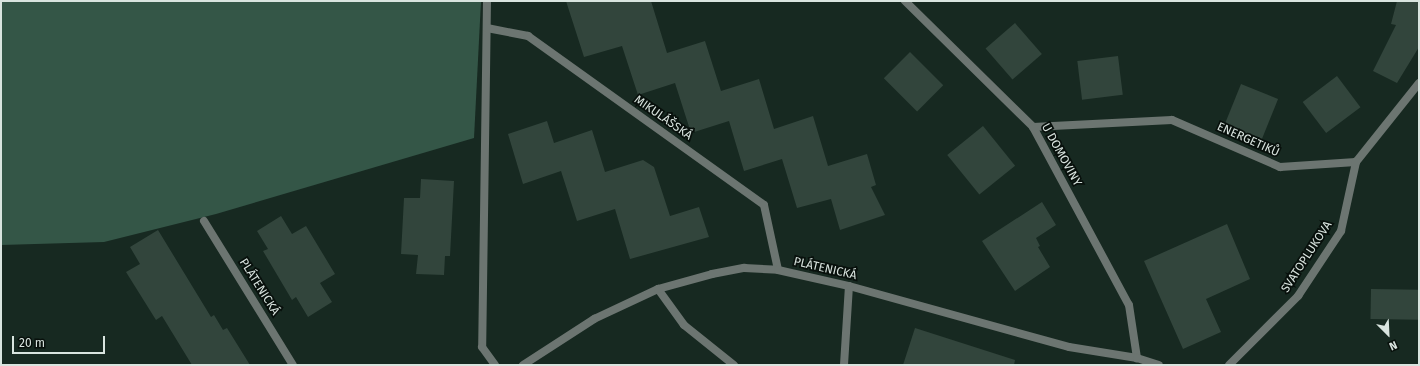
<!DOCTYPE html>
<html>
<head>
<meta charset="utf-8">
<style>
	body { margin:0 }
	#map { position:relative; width:1420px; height:366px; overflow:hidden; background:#172921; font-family:"Fira Sans",sans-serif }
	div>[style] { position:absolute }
	.green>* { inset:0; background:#345647 }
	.building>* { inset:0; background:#32453c; transform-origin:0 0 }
	.minor>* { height:8px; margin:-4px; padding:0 4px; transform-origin:4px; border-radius:4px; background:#6c7571 }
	span { translate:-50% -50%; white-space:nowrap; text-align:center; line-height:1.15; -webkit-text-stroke:3.5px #08100c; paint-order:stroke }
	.street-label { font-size:12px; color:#d9e4df }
	.frame { position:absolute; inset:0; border:2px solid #d9e4df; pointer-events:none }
	.north { position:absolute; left:1368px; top:314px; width:40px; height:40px; -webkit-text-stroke:3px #08100c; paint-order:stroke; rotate:156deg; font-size:11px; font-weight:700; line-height:16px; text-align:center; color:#d9e4df }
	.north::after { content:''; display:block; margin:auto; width:14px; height:18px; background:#d9e4df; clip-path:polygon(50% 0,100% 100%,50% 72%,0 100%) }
	.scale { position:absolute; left:12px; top:336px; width:93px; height:18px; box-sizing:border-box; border:2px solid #d9e4df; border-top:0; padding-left:5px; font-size:12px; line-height:14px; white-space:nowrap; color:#d9e4df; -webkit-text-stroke:3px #08100c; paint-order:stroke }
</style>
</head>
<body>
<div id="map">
	<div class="green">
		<i style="clip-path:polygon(1px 1px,481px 1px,474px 138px,216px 214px,104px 242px,1px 245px)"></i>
	</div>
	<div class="building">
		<i style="clip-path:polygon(566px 1px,651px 1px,667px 53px,705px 41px,721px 91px,759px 79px,774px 129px,813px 116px,828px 166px,867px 154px,876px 185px,871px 187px,885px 215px,840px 230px,831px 199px,797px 208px,782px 159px,744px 171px,729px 121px,691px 133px,675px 83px,638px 95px,622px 46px,584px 57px)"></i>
		<i style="clip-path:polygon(1397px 1px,1419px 1px,1419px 47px,1397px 83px,1373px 71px,1396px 25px,1391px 24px)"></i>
		<i style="left:1015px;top:23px;width:41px;height:39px;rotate:49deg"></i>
		<i style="left:910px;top:52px;width:47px;height:37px;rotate:45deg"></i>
		<i style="left:1118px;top:56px;width:39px;height:41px;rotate:83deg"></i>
		<i style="left:1337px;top:76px;width:39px;height:43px;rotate:53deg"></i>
		<i style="left:1241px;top:84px;width:40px;height:45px;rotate:22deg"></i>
		<i style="clip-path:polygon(547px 121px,554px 143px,592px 130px,605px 172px,643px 160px,654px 167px,670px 216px,699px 207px,709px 237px,630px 259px,615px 209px,577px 221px,561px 171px,523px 184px,508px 134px)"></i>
		<i style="left:983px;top:126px;width:51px;height:46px;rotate:51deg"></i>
		<i style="clip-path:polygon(421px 179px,454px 181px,450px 256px,445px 256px,444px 275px,416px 274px,418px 255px,401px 254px,404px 198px,420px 198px)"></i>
		<i style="clip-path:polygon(1042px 202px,1056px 225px,1036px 238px,1040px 246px,1038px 247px,1050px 267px,1015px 291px,982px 241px)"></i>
		<i style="clip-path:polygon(281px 216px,292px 234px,306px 226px,335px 274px,320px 283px,332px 302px,308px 317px,296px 297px,292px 300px,263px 251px,268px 249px,257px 231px)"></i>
		<i style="clip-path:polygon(1227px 224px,1250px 279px,1206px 299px,1221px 332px,1183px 349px,1144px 261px)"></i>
		<i style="clip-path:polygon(158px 230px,211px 317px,214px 315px,223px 330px,227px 328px,250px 365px,192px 365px,162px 316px,156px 320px,126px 272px,140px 264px,130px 247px)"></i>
		<i style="left:1371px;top:289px;width:48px;height:30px;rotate:1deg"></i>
		<i style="clip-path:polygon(915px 328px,1015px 360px,1014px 365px,903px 365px)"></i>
	</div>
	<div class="minor">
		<i style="left:487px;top:1px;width:346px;rotate:90.8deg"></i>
		<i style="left:482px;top:347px;width:22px;rotate:54deg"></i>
		<i style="left:905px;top:1px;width:180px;rotate:44.5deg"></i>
		<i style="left:1033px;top:127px;width:202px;rotate:61.7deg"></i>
		<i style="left:1129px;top:305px;width:54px;rotate:81.4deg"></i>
		<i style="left:487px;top:28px;width:42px;rotate:11deg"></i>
		<i style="left:528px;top:36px;width:290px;rotate:35.6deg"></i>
		<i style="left:764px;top:205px;width:66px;rotate:77.8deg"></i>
		<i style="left:1033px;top:127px;width:139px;rotate:-2.9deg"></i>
		<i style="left:1172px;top:120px;width:118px;rotate:23.5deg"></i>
		<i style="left:1280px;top:167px;width:76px;rotate:-3.8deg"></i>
		<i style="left:1356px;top:162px;width:101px;rotate:-51.4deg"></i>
		<i style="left:204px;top:221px;width:169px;rotate:58.3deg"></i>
		<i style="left:658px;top:289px;width:44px;rotate:54.2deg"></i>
		<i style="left:684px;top:325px;width:64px;rotate:38.7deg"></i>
		<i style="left:523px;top:365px;width:85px;rotate:-32.9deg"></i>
		<i style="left:594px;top:319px;width:71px;rotate:-25.1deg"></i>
		<i style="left:658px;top:289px;width:56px;rotate:-15.5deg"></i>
		<i style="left:712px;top:274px;width:33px;rotate:-11deg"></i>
		<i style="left:744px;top:268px;width:34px;rotate:3deg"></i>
		<i style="left:778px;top:270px;width:73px;rotate:12.7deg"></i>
		<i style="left:849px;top:286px;width:228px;rotate:15.5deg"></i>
		<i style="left:1069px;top:347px;width:69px;rotate:9.2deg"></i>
		<i style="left:1137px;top:358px;width:23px;rotate:18deg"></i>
		<i style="left:844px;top:365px;width:79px;rotate:-86.4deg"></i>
		<i style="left:1229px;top:365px;width:98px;rotate:-45deg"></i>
		<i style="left:1298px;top:296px;width:78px;rotate:-56.5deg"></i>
		<i style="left:1341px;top:231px;width:71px;rotate:-77.7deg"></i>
	</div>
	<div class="street-label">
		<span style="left:663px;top:118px;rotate:35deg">MIKULÁŠSKÁ</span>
		<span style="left:1248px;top:140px;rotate:24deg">ENERGETIKŮ</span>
		<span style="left:1061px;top:155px;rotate:61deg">U DOMOVINY</span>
		<span style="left:1307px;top:257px;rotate:-57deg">SVATOPLUKOVA</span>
		<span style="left:825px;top:269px;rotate:13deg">PLÁTENICKÁ</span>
		<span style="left:259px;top:287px;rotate:58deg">PLÁTENICKÁ</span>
	</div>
	<div class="frame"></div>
	<div class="north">N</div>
	<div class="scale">20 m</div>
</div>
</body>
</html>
